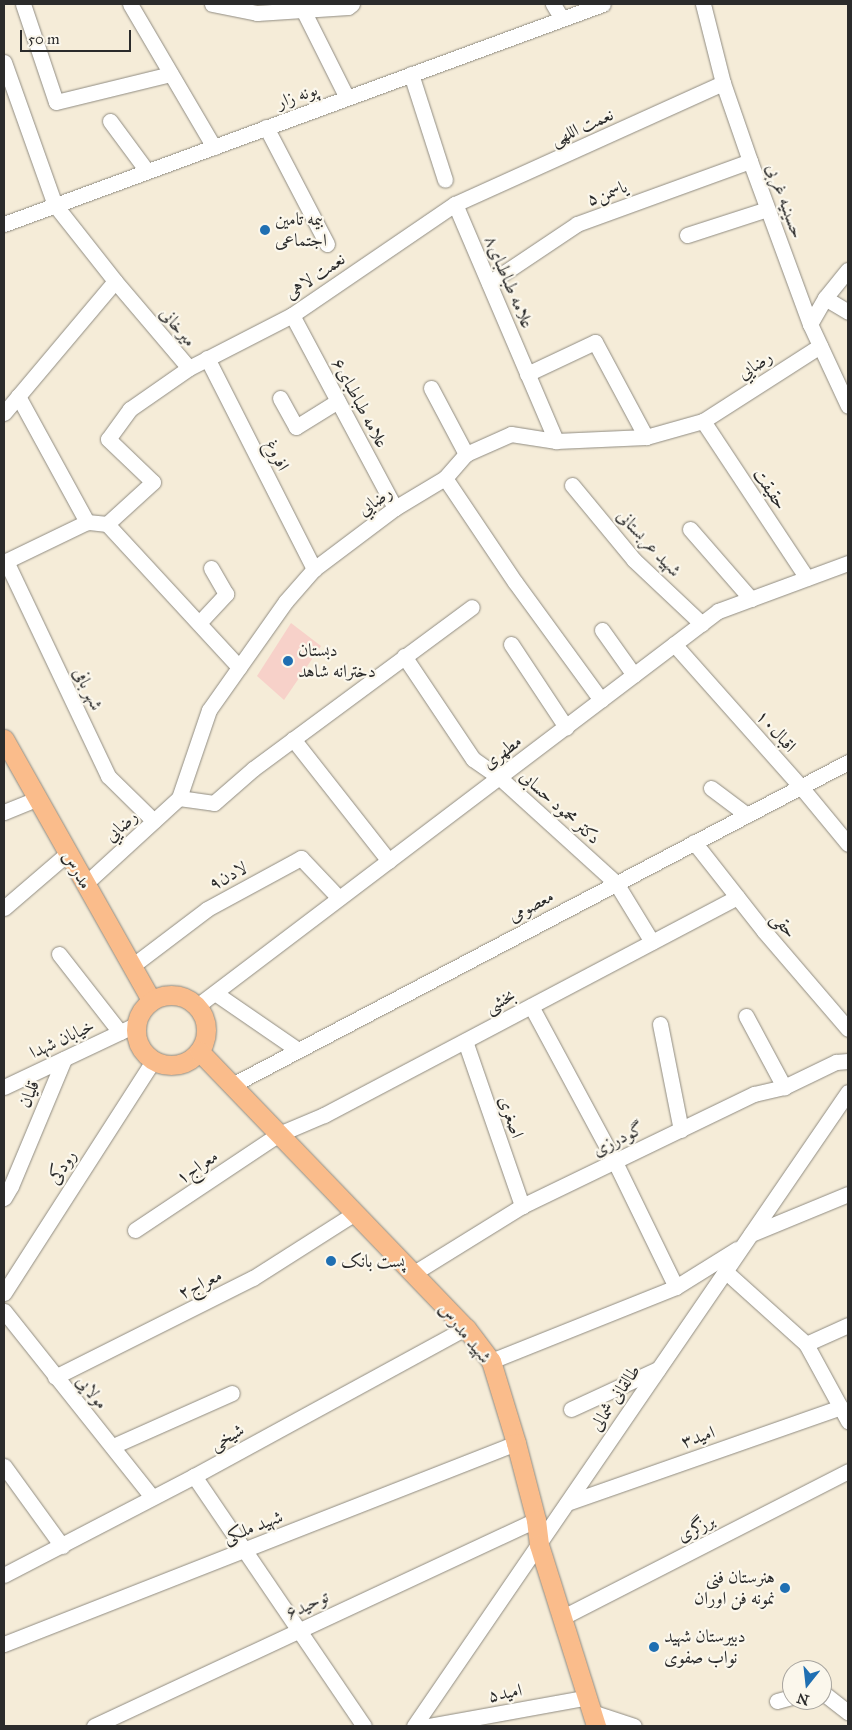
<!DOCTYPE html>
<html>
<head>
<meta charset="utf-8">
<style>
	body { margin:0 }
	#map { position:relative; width:852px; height:1730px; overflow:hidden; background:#f5ecd8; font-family:"IM FELL Great Primer",Amiri,serif }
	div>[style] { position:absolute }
	.built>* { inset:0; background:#f7d1c9 }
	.roads { filter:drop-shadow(0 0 1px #908c82) drop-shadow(0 0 1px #908c82) }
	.minor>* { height:15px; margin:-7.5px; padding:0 7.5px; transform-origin:7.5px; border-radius:7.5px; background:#fff }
	.major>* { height:19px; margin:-9.5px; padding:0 9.5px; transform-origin:9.5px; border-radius:9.5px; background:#fabc8b }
	.major>.ring { margin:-9.5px; padding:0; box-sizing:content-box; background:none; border:19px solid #fabc8b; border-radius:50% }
	.dots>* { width:14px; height:14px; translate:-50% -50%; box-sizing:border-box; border:2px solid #fbf7ec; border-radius:50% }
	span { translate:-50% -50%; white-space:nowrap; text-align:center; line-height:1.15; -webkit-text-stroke:4.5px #fbf7ec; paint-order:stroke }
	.street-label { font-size:18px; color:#2b2b2b }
	.poi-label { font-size:18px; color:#2b2b2b }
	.left { translate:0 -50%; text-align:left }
	.right { translate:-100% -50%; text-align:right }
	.frame { position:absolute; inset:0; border:5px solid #2b2b2b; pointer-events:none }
	.north { position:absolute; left:782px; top:1660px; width:50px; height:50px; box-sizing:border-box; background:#fbf7ec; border:1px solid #a8a59f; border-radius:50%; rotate:196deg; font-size:14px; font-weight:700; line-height:20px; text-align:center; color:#2b2b2b }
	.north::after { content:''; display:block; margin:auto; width:18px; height:22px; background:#1f6fb2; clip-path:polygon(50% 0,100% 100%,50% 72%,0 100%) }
	.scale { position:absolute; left:20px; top:30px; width:111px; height:22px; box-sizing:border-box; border:2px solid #2b2b2b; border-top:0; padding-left:6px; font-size:15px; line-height:18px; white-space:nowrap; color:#2b2b2b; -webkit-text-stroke:4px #fbf7ec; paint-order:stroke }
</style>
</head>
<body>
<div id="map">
	<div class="built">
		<i style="clip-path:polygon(291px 623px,321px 646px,284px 700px,257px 676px)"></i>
	</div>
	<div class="roads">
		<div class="minor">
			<i style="left:23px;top:4px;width:103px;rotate:71.4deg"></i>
			<i style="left:56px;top:102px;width:118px;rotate:-13.7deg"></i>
			<i style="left:130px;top:4px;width:166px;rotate:59.6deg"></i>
			<i style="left:212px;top:4px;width:46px;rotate:11.3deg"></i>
			<i style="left:257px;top:13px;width:91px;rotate:-3.8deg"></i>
			<i style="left:348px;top:7px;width:5px;rotate:-37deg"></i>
			<i style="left:553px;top:4px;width:17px;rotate:59deg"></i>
			<i style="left:703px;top:4px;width:81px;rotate:75.8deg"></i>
			<i style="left:723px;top:83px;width:83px;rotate:70.9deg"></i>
			<i style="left:750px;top:161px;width:174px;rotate:69.8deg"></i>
			<i style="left:810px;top:324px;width:90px;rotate:65.1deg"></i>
			<i style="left:303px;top:10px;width:98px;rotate:63.4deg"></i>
			<i style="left:4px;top:62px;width:152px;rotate:70.4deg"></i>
			<i style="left:55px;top:205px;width:97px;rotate:51.7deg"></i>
			<i style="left:115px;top:281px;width:114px;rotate:49.6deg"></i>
			<i style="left:189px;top:368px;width:72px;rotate:145.2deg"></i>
			<i style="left:130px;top:409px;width:37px;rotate:126deg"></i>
			<i style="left:108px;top:439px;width:62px;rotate:43.7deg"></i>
			<i style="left:153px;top:482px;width:62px;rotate:137.6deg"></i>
			<i style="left:107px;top:524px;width:20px;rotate:-174deg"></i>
			<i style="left:87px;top:522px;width:92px;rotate:154.3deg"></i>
			<i style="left:411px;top:74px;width:111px;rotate:72.2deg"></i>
			<i style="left:110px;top:121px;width:62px;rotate:53.5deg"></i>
			<i style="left:266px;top:127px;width:132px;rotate:62.5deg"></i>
			<i style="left:455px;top:204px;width:258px;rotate:66.9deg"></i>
			<i style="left:4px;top:224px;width:638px;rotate:-20.17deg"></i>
			<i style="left:687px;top:235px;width:84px;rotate:-18deg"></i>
			<i style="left:489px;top:283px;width:106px;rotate:-33.8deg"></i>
			<i style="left:577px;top:224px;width:184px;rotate:-20deg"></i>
			<i style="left:825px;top:298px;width:27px;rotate:31deg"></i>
			<i style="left:292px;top:315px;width:219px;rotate:61.9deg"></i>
			<i style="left:810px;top:324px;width:30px;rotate:-60deg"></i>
			<i style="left:825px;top:298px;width:36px;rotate:-51deg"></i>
			<i style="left:207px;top:358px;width:237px;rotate:63.1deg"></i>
			<i style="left:189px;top:368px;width:116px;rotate:-27.2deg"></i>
			<i style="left:292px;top:315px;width:197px;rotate:-34.3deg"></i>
			<i style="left:455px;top:204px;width:294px;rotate:-24.3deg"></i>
			<i style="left:527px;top:374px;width:75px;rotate:-25.2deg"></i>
			<i style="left:595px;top:342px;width:108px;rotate:61.8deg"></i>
			<i style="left:431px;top:388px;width:75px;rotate:62.1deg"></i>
			<i style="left:18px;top:396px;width:144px;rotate:61.3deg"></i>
			<i style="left:280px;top:398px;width:33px;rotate:61deg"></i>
			<i style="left:296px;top:427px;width:49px;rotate:-31.8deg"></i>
			<i style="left:4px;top:413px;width:172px;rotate:-49.9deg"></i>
			<i style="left:703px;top:421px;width:188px;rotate:56.5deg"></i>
			<i style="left:445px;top:478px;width:125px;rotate:56.1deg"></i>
			<i style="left:515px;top:582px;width:146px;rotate:53.9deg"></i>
			<i style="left:572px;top:485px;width:97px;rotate:50.4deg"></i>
			<i style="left:634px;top:560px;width:93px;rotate:43.3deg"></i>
			<i style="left:107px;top:524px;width:195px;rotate:47.3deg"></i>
			<i style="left:690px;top:529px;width:93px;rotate:48.9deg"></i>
			<i style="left:6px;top:561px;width:238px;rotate:64.6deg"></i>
			<i style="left:108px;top:776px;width:64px;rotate:44.4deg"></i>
			<i style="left:199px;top:623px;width:40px;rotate:-47deg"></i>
			<i style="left:226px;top:594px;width:30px;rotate:-120deg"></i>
			<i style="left:602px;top:630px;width:55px;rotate:54.6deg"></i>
			<i style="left:511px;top:644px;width:100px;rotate:56.5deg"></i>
			<i style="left:674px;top:644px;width:191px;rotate:48.4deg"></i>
			<i style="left:801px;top:787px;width:74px;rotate:50.5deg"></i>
			<i style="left:404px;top:656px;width:124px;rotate:56.2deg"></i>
			<i style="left:473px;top:759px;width:32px;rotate:35deg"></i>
			<i style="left:499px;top:777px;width:158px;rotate:42.2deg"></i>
			<i style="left:616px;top:883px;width:69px;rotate:58.6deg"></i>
			<i style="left:293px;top:739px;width:155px;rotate:51.8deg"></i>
			<i style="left:711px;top:788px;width:45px;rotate:36.9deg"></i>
			<i style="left:179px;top:798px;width:35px;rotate:8deg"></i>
			<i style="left:214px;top:803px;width:52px;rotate:-41.1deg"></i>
			<i style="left:253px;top:769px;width:272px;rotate:-36.5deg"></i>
			<i style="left:4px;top:812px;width:35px;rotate:-22deg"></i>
			<i style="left:694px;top:842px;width:113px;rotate:51.8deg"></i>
			<i style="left:764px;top:931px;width:129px;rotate:49.4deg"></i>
			<i style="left:85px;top:884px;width:127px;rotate:-42.5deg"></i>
			<i style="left:179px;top:798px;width:93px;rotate:-71.2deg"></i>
			<i style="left:209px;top:710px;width:133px;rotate:-54.8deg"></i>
			<i style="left:286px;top:601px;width:43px;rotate:-48.8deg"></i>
			<i style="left:314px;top:569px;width:101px;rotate:-37deg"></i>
			<i style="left:395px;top:508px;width:58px;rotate:-31deg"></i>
			<i style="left:445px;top:478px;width:32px;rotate:-49deg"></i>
			<i style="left:466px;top:454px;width:49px;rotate:-24deg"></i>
			<i style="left:511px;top:434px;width:46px;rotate:8.8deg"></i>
			<i style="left:556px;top:441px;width:90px;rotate:-2.5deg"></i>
			<i style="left:646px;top:437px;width:59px;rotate:-15.7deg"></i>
			<i style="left:703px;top:421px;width:139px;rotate:-32.7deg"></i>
			<i style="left:4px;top:908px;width:84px;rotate:-40.7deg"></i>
			<i style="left:59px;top:954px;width:99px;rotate:52deg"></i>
			<i style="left:132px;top:966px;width:94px;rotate:-37.2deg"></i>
			<i style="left:207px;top:909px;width:107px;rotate:-28.5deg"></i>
			<i style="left:301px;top:858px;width:55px;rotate:46.5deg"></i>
			<i style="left:215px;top:993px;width:101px;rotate:34.5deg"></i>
			<i style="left:197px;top:1006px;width:654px;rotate:-37.17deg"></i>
			<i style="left:718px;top:611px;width:139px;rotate:-20.3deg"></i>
			<i style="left:531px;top:1006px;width:177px;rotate:61.7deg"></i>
			<i style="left:615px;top:1162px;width:139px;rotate:64deg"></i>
			<i style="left:746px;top:1016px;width:81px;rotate:61.8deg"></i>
			<i style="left:660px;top:1024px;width:108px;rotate:78.8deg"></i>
			<i style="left:465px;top:1041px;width:175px;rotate:70.9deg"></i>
			<i style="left:232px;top:1085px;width:696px;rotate:-27.67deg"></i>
			<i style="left:4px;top:1087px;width:145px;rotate:-25.3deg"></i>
			<i style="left:4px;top:1198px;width:14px;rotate:-60deg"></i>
			<i style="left:11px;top:1186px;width:138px;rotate:-67.3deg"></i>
			<i style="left:135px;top:1230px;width:173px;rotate:-33.7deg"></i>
			<i style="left:279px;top:1134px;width:49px;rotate:-22.9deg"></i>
			<i style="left:324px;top:1115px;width:467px;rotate:-27.8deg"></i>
			<i style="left:751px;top:1234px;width:105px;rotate:-22.4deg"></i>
			<i style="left:725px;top:1271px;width:109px;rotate:42deg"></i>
			<i style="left:806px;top:1344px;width:88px;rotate:61.4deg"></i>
			<i style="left:414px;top:1273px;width:127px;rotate:-31.8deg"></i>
			<i style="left:522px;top:1206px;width:258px;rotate:-25.8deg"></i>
			<i style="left:754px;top:1094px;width:31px;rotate:-13deg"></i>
			<i style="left:784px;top:1087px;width:58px;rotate:-25.7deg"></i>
			<i style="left:836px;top:1062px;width:12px;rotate:-5deg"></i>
			<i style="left:4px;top:1293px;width:276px;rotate:-57.3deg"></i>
			<i style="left:4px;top:1311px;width:236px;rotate:51.5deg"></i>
			<i style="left:806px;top:1344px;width:46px;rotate:-24.3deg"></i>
			<i style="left:491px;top:1361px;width:199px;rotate:-21.8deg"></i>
			<i style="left:676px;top:1287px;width:72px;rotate:-31.9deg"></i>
			<i style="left:55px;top:1377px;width:221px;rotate:-26.6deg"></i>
			<i style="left:253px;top:1278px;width:121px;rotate:-32.5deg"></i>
			<i style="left:571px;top:1409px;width:96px;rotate:-24.7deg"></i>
			<i style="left:113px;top:1446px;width:130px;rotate:-24deg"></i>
			<i style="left:4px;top:1466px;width:99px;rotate:54.1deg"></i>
			<i style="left:194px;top:1476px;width:302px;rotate:55.8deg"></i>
			<i style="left:567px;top:1503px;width:290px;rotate:-19.3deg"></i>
			<i style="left:4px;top:1575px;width:214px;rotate:-27.5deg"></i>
			<i style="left:194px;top:1476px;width:310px;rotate:-28.6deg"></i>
			<i style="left:561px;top:1618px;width:322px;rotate:-27.1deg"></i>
			<i style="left:4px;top:1644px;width:550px;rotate:-21.43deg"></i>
			<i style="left:822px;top:1692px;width:33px;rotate:38deg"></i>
			<i style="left:777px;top:1701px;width:16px;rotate:-15deg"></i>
			<i style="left:592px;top:1712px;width:44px;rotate:18.4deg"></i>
			<i style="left:94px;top:1726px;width:488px;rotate:-25deg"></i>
			<i style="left:414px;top:1726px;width:768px;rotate:-55.61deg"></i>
			<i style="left:429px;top:1726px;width:162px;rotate:-10.3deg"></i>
		</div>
		<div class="major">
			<i style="left:4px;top:739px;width:300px;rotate:60.6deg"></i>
			<i class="ring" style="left:136px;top:995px;width:51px;height:51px"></i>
			<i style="left:199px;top:1051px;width:385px;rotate:46.1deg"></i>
			<i style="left:466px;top:1328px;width:41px;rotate:52.9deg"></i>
			<i style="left:491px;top:1361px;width:86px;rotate:73deg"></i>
			<i style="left:516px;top:1443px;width:80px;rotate:75.4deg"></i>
			<i style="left:536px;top:1520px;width:25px;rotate:83deg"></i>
			<i style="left:539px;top:1545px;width:190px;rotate:72.5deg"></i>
		</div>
	</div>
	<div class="dots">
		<i style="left:265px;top:230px;background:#1f6fb2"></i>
		<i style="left:288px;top:661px;background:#1f6fb2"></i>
		<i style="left:331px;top:1261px;background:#1f6fb2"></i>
		<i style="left:785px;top:1588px;background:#1f6fb2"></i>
		<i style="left:654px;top:1647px;background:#1f6fb2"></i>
	</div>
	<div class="street-label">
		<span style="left:297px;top:96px;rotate:-20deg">پونه زار</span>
		<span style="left:582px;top:127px;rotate:-24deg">نعمت اللهی</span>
		<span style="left:607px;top:193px;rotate:-20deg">یاسمن۵</span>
		<span style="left:785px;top:201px;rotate:70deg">حسینیه غربی</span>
		<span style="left:315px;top:276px;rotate:-34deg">نعمت لاهی</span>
		<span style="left:509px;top:282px;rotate:67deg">علامه طباطبای۸</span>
		<span style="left:178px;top:327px;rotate:50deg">میرخانی</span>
		<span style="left:755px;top:365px;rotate:-33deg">رضایي</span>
		<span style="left:360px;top:403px;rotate:62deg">علامه طباطبای۶</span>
		<span style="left:277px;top:455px;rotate:63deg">افروغ</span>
		<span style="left:770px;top:489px;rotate:56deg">حقیقت</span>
		<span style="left:375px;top:501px;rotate:-35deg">رضایي</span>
		<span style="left:649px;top:543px;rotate:47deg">شهید عربستانی</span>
		<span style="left:88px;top:689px;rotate:64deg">شهر بافی</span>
		<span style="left:776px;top:731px;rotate:48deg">اقبال۱۰</span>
		<span style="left:502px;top:752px;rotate:-37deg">مطهری</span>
		<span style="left:560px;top:807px;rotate:42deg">دکتر محمود حسابی</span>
		<span style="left:121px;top:826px;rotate:-42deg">رضایي</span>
		<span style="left:77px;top:870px;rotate:60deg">مدرس</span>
		<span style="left:228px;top:876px;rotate:-28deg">لادن۹</span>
		<span style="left:531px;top:906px;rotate:-28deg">معصومی</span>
		<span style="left:784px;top:925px;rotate:50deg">حقی</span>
		<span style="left:500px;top:1001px;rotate:-28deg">بخشی</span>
		<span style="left:62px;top:1039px;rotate:-25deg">خیابان شهدا</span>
		<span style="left:29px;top:1094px;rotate:-68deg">قلیان</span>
		<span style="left:511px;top:1117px;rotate:71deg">اصغری</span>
		<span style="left:618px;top:1139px;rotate:-26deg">گودرزی</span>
		<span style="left:62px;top:1167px;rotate:-57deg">رودکی</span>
		<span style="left:197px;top:1167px;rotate:-34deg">معراج۱</span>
		<span style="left:200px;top:1284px;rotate:-26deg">معراج۲</span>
		<span style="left:465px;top:1333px;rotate:51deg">شهید مدرس</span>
		<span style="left:92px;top:1392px;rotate:50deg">مولایی</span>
		<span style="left:615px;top:1398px;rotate:-56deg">طالقانی شمالی</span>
		<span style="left:227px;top:1437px;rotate:-28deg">شیخی</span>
		<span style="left:698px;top:1437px;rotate:-19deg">امید۳</span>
		<span style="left:253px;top:1527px;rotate:-21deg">شهید ملکی</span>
		<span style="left:696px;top:1528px;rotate:-27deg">برزگری</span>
		<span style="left:307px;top:1605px;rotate:-25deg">توحید۶</span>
		<span style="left:505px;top:1693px;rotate:-11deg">امید۵</span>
	</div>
	<div class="poi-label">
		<span class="left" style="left:275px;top:230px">بیمه تامین<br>اجتماعی</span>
		<span class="left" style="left:298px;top:661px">دبستان<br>دخترانه شاهد</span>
		<span class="left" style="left:341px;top:1261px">پست بانک</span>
		<span class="right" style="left:775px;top:1588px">هنرستان فنی<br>نمونه فن اوران</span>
		<span class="left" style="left:664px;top:1647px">دبیرستان شهید<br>نواب صفوی</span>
	</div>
	<div class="frame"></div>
	<div class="north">N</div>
	<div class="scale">50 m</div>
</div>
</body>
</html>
